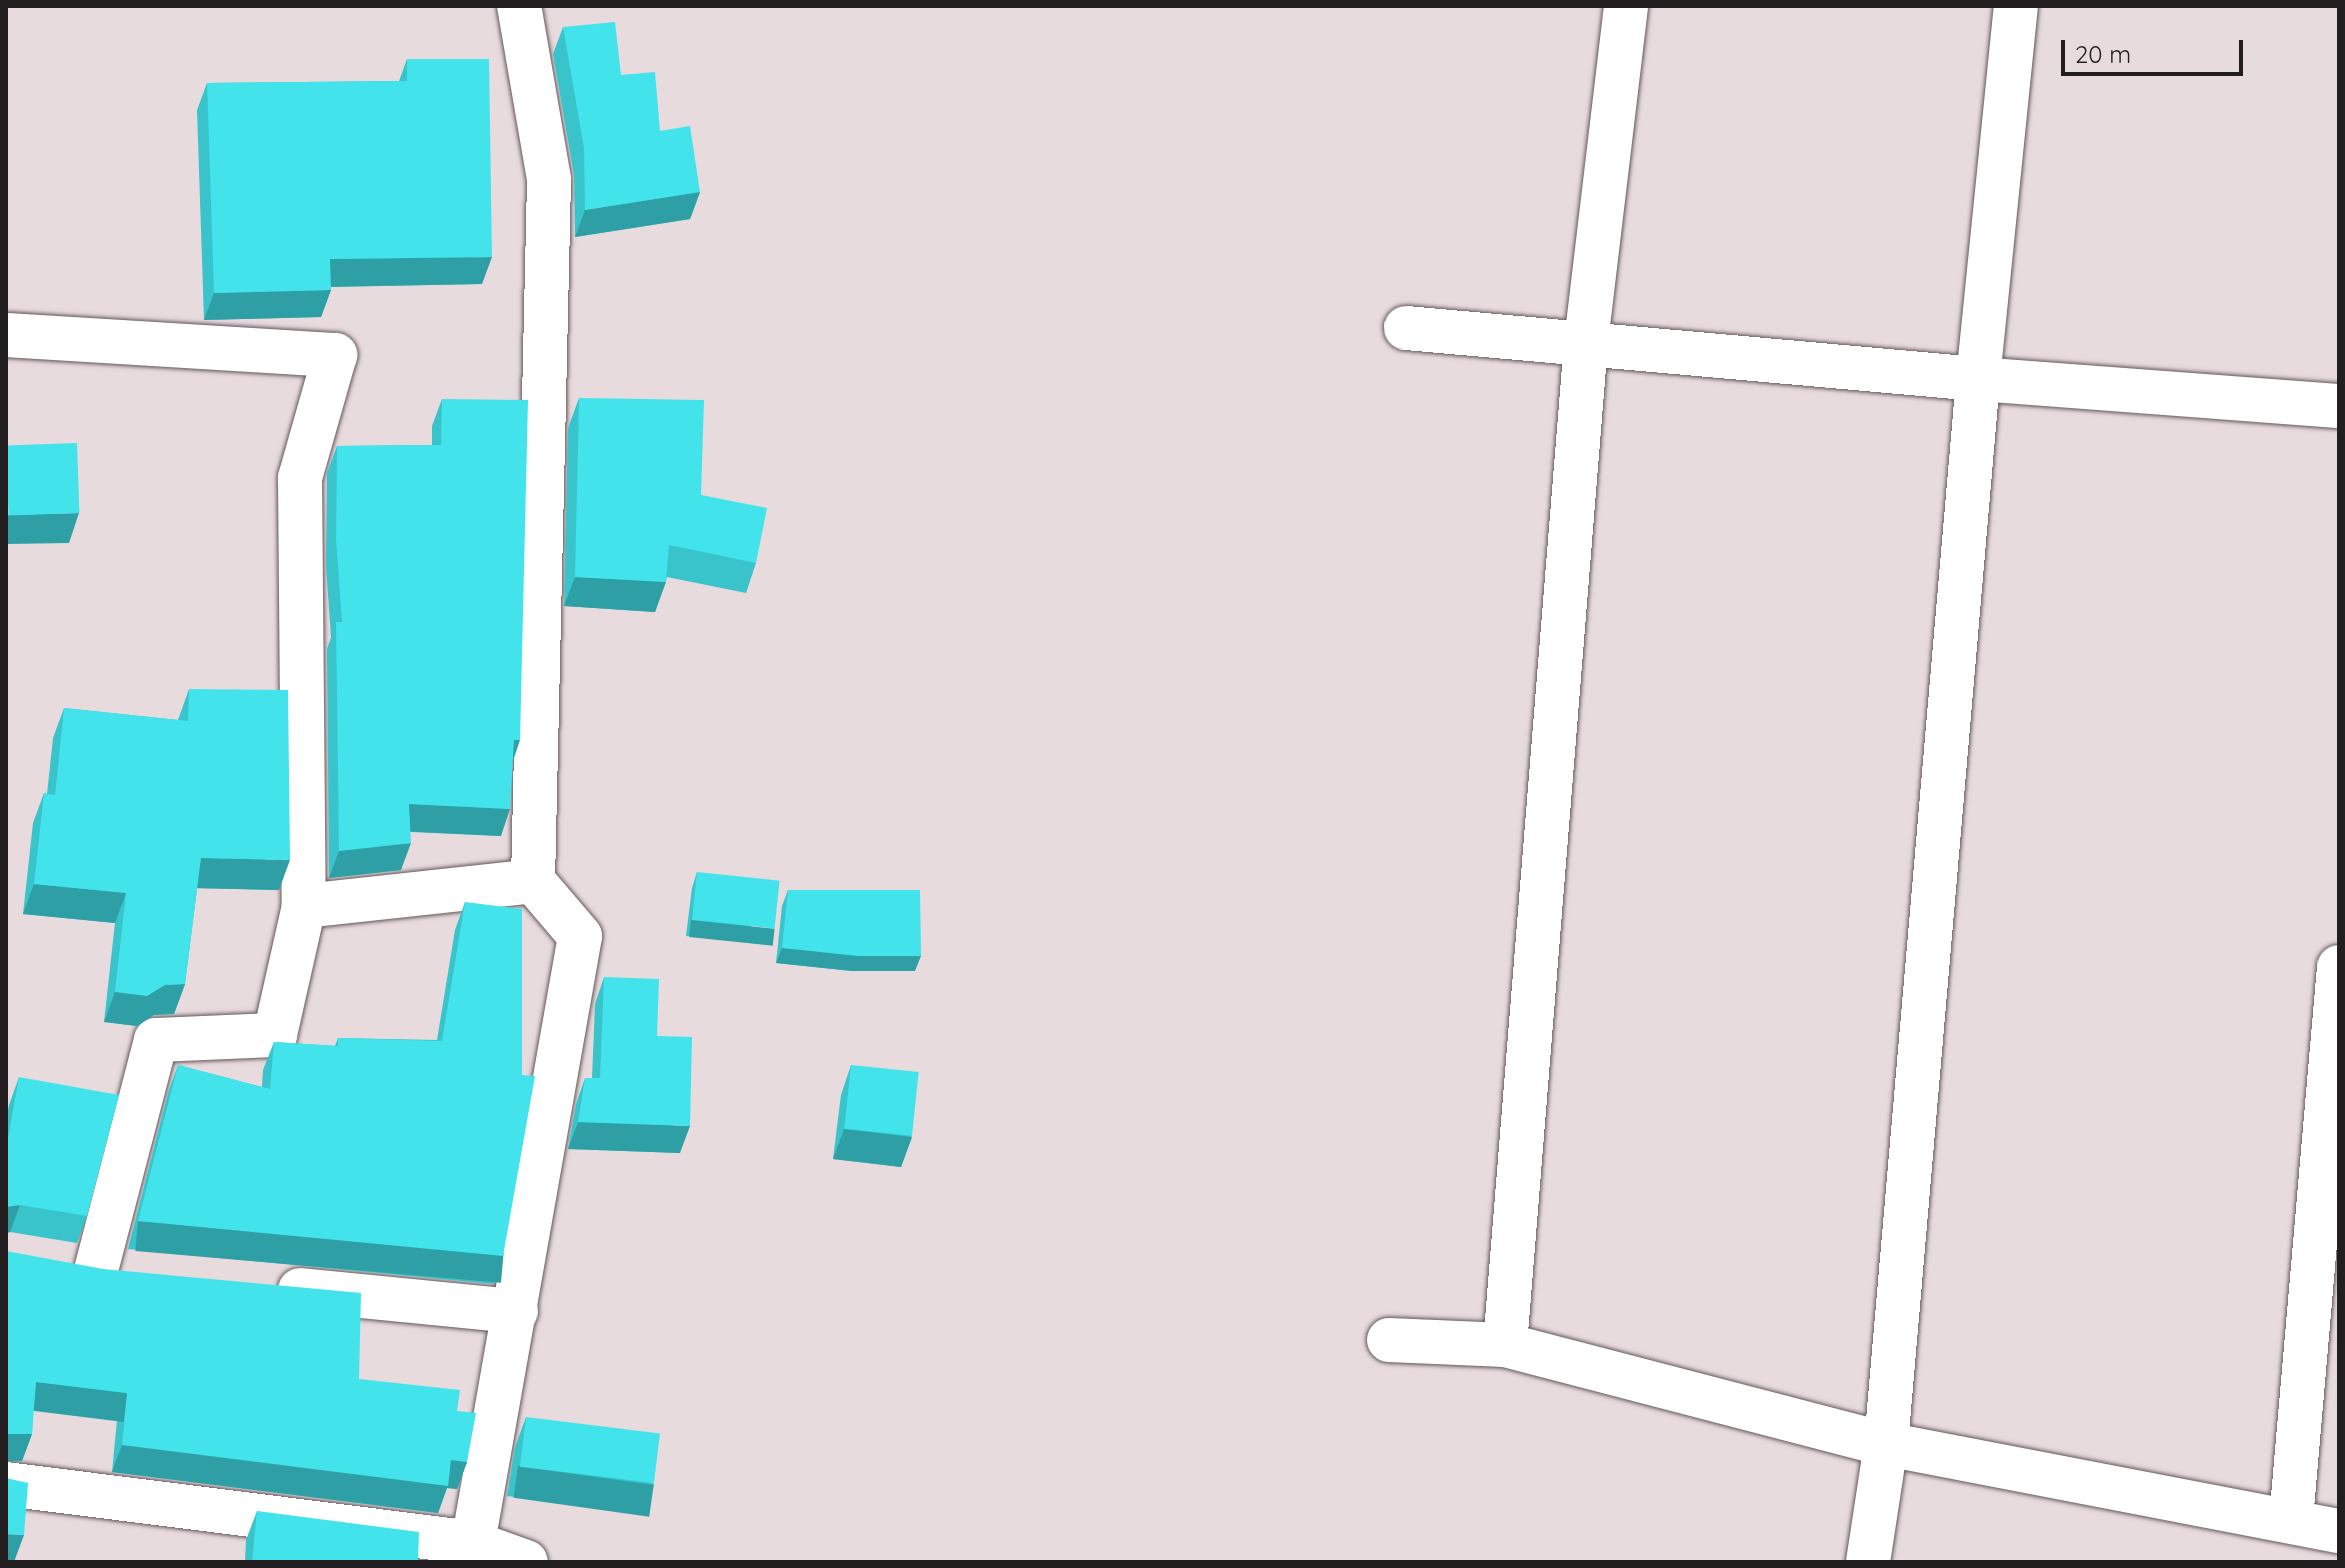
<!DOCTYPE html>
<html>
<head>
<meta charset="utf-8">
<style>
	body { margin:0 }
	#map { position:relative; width:2345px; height:1568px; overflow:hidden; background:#e8dbde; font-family:Quicksand,sans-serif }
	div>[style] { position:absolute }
	.roads { filter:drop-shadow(0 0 2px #63585b) drop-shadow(0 0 2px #63585b) }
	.street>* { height:44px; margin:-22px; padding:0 22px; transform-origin:22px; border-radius:22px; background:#fff }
	.wall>* { inset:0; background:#39c3ca }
	.shaded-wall>* { inset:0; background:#2e9fa4; transform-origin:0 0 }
	.building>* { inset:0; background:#42e3eb; transform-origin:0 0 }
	span { translate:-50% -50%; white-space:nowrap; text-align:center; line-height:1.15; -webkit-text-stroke:6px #e8dbde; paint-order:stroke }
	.frame { position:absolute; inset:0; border:8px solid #221d1e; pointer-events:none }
	.scale { position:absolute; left:2061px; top:40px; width:182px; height:36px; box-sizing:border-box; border:4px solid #221d1e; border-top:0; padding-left:10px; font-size:24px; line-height:28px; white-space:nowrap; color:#221d1e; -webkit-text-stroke:6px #e8dbde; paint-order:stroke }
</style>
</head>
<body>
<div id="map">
	<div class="roads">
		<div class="street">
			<i style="left:1406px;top:328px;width:574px;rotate:5.1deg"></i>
			<i style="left:1978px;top:379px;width:362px;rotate:4.3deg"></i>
			<i style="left:6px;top:335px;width:330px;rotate:3.5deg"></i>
			<i style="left:335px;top:355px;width:128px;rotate:105.9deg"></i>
			<i style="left:300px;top:478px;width:428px;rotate:89.5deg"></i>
			<i style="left:304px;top:906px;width:132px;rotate:102.7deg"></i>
			<i style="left:275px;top:1035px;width:119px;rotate:177.6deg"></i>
			<i style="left:156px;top:1040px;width:239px;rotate:104.6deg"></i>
			<i style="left:304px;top:906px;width:230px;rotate:-6.2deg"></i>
			<i style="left:300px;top:1290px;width:217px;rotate:5.6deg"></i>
			<i style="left:1389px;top:1340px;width:116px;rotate:2.5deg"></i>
			<i style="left:1505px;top:1345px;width:394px;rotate:14.6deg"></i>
			<i style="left:1886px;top:1444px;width:461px;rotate:10.9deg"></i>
			<i style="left:1505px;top:1345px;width:1006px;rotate:-85.38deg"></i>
			<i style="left:1586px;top:342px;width:338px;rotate:-83.2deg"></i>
			<i style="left:6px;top:1484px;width:471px;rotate:7.2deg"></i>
			<i style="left:473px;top:1543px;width:56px;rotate:19.7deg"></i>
			<i style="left:2291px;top:1520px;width:555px;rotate:-85.04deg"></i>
			<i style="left:473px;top:1543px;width:616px;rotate:-80deg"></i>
			<i style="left:580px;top:936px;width:72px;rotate:-130.5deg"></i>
			<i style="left:533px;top:881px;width:702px;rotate:-88.69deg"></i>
			<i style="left:549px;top:179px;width:176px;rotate:-99.8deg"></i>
			<i style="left:1868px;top:1562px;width:119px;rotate:-81.3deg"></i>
			<i style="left:1886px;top:1444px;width:1069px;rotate:-85.06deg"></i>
			<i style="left:1978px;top:379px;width:375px;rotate:-84.2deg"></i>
		</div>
	</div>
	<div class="wall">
		<i style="clip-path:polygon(563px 27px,621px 75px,660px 131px,700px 192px,690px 219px,575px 237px,574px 175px,553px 54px)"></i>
		<i style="clip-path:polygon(407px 59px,482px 284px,331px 287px,331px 290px,321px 317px,204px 320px,197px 110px,207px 83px,399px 81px)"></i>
		<i style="clip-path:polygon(579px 398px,701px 495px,756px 563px,746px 593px,667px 577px,655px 612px,564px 606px,568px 428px)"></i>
		<i style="clip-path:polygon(442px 399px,513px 760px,501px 836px,410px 832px,401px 870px,329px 878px,327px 649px,331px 637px,326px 567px,327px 473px,337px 446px,432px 445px,432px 426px)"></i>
		<i style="clip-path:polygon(189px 689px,279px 890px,197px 888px,185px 984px,174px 1014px,154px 1015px,137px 1026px,104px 1022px,115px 923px,23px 914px,33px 823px,44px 793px,47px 794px,53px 738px,64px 708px,178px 720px)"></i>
		<i style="clip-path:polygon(697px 872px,769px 945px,686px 936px,692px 888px)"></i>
		<i style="clip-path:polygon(788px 890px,915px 971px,852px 971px,776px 963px,782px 906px)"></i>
		<i style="clip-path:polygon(465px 902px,503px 1256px,493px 1284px,128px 1249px,168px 1093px,178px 1065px,262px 1087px,263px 1070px,274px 1042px,335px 1046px,338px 1038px,437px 1040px,455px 930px)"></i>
		<i style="clip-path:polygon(604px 977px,657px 1036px,680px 1153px,568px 1149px,576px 1104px,585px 1078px,592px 1078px,595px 1004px)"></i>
		<i style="clip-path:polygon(851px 1065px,912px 1137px,901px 1167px,833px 1159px,841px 1095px)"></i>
		<i style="clip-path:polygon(19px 1077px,87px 1216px,77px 1243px,10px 1232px,6px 1233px,6px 1120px,9px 1105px)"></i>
		<i style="clip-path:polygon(6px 1251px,359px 1379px,457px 1411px,467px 1462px,457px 1489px,447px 1488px,438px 1513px,112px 1472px,117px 1420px,33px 1410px,32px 1434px,22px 1461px,6px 1461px)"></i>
		<i style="clip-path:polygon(526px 1417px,654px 1484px,644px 1514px,507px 1496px,515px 1447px)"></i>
		<i style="clip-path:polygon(257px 1511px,418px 1562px,245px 1562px,246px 1540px)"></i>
	</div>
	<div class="shaded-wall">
		<i style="clip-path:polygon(700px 192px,690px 219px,575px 237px,585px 210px)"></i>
		<i style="clip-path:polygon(492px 257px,482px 284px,320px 287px,330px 259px)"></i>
		<i style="clip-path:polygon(331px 290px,321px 317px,204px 320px,214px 293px)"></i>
		<i style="clip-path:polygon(79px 513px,69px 543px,6px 544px,6px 515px)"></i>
		<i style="clip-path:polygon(575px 577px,666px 582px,655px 612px,564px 606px)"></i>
		<i style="clip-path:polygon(514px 740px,520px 740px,511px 767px)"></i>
		<i style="clip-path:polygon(409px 804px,510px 809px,501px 836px,399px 831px)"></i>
		<i style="clip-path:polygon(411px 843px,401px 870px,329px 878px,339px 851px)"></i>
		<i style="clip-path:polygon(201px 858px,290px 860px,279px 890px,190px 888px)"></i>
		<i style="clip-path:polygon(34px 884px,126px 893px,115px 923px,23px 914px)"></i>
		<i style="left:691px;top:920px;width:84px;height:17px;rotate:6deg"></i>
		<i style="clip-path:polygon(782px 948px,921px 956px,915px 971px,852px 971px,776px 963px)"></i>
		<i style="clip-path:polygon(185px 984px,174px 1014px,154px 1015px,137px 1026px,104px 1022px,115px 992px,165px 985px)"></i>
		<i style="clip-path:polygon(578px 1122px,690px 1126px,680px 1153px,568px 1149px)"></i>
		<i style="clip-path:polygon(844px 1129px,912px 1137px,901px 1167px,833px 1159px)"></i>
		<i style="clip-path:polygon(20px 1205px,10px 1232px,6px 1233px,6px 1207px)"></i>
		<i style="left:138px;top:1221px;width:367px;height:30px;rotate:5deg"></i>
		<i style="left:36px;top:1382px;width:92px;height:29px;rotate:7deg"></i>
		<i style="clip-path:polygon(6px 1434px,32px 1434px,22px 1461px,6px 1461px)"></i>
		<i style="clip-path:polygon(122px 1445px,451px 1460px,467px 1462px,457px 1489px,447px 1488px,438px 1513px,112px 1472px)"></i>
		<i style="left:518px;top:1466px;width:137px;height:32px;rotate:8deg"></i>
		<i style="clip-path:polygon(6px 1534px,24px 1535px,14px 1562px,6px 1562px)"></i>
	</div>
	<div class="building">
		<i style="clip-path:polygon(615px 22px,621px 75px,655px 72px,660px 131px,690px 126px,700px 192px,585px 210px,584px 148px,563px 27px)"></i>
		<i style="clip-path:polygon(407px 59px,489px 59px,492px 257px,330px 259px,331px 290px,214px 293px,207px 83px,407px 81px)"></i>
		<i style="clip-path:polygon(579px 398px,704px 400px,701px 495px,767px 508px,756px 563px,669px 545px,666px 582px,575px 577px)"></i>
		<i style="clip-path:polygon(442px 399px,528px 400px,520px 740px,514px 740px,510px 809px,409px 804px,411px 843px,339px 851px,336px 622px,342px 622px,336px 540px,337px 446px,441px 445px)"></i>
		<i style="left:77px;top:443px;width:70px;height:71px;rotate:88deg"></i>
		<i style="clip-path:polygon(189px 689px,288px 690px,290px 860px,201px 858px,185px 984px,165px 985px,147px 996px,115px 992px,126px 893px,34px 884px,44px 793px,55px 795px,64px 708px,188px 721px)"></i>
		<i style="left:697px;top:872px;width:83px;height:48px;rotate:6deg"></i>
		<i style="clip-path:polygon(788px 890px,920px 890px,921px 956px,858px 956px,782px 948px)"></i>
		<i style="clip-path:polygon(465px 902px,522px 909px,522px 1075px,535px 1076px,503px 1256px,138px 1221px,178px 1065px,270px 1089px,274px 1042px,338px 1046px,338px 1038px,442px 1041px)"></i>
		<i style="clip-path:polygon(604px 977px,659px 979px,657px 1036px,692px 1037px,690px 1126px,578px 1122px,585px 1078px,600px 1078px)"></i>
		<i style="left:851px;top:1065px;width:68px;height:64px;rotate:6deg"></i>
		<i style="clip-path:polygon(19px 1077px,119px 1095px,87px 1216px,20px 1205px,6px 1207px,6px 1149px)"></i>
		<i style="clip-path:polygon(6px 1251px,103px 1269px,361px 1293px,359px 1379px,460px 1390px,457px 1411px,476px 1413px,467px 1462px,451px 1460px,448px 1486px,122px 1445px,127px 1393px,36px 1382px,32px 1434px,6px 1434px)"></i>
		<i style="left:526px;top:1417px;width:135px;height:50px;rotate:7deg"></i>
		<i style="clip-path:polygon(6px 1478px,28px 1483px,24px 1535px,6px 1534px)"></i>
		<i style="clip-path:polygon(257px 1511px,419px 1532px,418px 1562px,252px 1562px)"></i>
		<i style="clip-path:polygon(111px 1560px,135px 1562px,111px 1562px)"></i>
	</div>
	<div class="frame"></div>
	<div class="scale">20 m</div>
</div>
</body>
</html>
